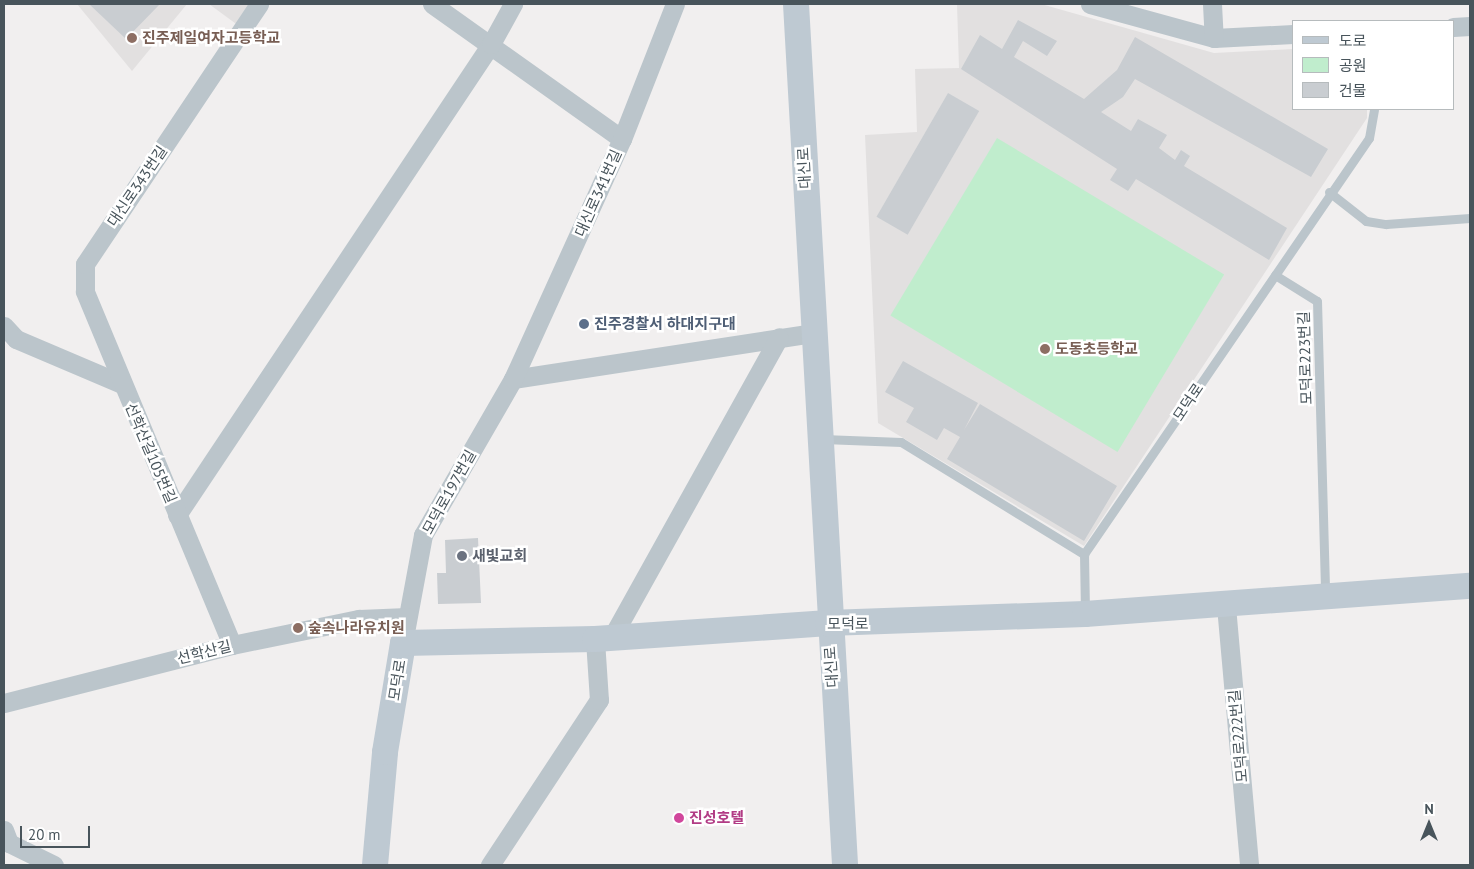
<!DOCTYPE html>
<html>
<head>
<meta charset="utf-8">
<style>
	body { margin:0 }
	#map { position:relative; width:1474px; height:869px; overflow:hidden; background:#f1efef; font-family:"PT Sans","Noto Sans KR",sans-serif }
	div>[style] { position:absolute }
	.education>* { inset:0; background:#e2e0e0 }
	.green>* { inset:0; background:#c0edcd; transform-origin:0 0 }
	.building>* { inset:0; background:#c9cdd1; transform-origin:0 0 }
	.lane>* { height:9px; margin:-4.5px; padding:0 4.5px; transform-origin:4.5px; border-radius:4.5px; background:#bbc5cb }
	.street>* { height:19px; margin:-9.5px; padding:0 9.5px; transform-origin:9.5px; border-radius:9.5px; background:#bbc5cb }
	.secondary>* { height:26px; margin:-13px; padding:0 13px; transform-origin:13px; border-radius:13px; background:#bec9d2 }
	.dots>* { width:14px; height:14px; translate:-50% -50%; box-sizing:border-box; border:2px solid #fff; border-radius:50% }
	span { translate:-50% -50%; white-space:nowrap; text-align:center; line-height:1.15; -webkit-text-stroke:5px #fff; paint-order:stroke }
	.education-label { font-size:15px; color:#785e54; font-weight:700 }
	.left { translate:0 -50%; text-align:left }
	.street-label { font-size:15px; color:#48545b }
	.service-label { font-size:15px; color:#4e5e75; font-weight:700 }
	.worship-label { font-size:15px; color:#5b616d; font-weight:700 }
	.hotel-label { font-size:15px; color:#b23c85; font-weight:700 }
	.frame { position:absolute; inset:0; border:5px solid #48545b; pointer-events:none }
	.legend { position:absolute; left:1292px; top:20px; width:162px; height:90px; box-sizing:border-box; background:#fff; border:1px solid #b6bbbd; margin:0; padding:6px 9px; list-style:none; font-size:15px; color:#48545b }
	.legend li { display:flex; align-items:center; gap:10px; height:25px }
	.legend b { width:25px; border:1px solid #b6bbbd }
	.north { position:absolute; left:1404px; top:799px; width:50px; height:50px; -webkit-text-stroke:4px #fff; paint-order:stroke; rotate:0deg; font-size:14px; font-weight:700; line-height:20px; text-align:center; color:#48545b }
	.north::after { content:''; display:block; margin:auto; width:18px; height:22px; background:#48545b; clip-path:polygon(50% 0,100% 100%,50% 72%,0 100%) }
	.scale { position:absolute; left:20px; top:826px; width:70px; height:22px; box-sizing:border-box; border:2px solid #48545b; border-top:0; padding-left:6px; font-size:15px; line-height:18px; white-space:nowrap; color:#48545b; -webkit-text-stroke:4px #fff; paint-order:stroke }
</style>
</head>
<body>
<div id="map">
	<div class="education">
		<i style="clip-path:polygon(77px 4px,187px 4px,132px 71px)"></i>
		<i style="clip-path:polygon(209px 4px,255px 4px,243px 29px)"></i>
		<i style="clip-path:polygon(957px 4px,1041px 4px,1214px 53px,1293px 49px,1293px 109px,1367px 109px,1367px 118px,1084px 546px,878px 423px,865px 135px,917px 132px,915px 69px,959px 68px)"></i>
	</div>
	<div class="green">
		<i style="left:997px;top:138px;width:265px;height:207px;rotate:31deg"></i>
	</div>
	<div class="building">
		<i style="clip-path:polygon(89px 4px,160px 4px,126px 39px)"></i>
		<i style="clip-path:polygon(1018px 20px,1057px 41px,1047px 56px,1023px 41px,1014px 57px,1084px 99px,1117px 70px,1135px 37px,1328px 149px,1311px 177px,1135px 79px,1123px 97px,1101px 112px,1131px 131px,1138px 119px,1167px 135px,1159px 148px,1175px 160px,1181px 150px,1190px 156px,1184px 166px,1287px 228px,1269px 260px,1136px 179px,1128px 191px,1110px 180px,1117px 169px,961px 69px,980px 35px,1002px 49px)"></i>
		<i style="left:948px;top:93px;width:36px;height:143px;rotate:30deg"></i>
		<i style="clip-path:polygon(903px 361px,978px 403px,964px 430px,980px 404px,1117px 486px,1084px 541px,947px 459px,960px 437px,944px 428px,937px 440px,906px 422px,914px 408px,885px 392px)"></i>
		<i style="clip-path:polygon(478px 538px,481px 603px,438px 604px,437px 573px,446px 573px,445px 540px)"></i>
	</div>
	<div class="lane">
		<i style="left:1329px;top:192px;width:47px;rotate:38.1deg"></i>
		<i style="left:1366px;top:221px;width:20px;rotate:9deg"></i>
		<i style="left:1386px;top:224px;width:84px;rotate:-4.1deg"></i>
		<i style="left:1275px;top:275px;width:49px;rotate:31.8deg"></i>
		<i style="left:1317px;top:301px;width:292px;rotate:88.4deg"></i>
		<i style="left:823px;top:439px;width:78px;rotate:2.2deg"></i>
		<i style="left:901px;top:442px;width:215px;rotate:31.5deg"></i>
		<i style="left:1085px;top:611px;width:57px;rotate:-91deg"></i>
		<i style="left:1084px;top:554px;width:504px;rotate:-55.59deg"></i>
		<i style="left:1369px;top:138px;width:29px;rotate:-80deg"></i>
	</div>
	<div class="street">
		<i style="left:432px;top:4px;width:233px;rotate:35.4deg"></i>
		<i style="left:1090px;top:4px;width:129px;rotate:15.3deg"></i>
		<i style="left:1214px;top:38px;width:79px;rotate:-2.9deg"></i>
		<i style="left:1212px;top:4px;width:34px;rotate:87deg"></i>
		<i style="left:1453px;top:27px;width:17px;rotate:-3deg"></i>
		<i style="left:4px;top:326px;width:18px;rotate:47deg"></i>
		<i style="left:16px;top:339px;width:115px;rotate:23deg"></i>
		<i style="left:513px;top:379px;width:303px;rotate:-8.7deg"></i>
		<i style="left:177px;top:515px;width:566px;rotate:-56.31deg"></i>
		<i style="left:491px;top:44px;width:46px;rotate:-61.2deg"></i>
		<i style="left:1226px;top:606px;width:260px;rotate:84.9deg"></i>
		<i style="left:612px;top:637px;width:343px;rotate:-60.9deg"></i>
		<i style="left:403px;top:643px;width:110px;rotate:-79.5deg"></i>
		<i style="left:423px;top:535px;width:180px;rotate:-60deg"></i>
		<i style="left:513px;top:379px;width:264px;rotate:-65.6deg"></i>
		<i style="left:622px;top:139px;width:145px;rotate:-68.6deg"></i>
		<i style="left:232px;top:645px;width:383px;rotate:-112.6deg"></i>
		<i style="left:85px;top:291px;width:27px;rotate:-90deg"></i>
		<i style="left:85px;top:264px;width:313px;rotate:-56.2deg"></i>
		<i style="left:4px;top:703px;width:235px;rotate:-14.3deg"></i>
		<i style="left:232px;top:645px;width:130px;rotate:-11.6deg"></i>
		<i style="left:359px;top:619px;width:48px;rotate:-2.4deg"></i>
		<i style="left:4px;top:830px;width:14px;rotate:69deg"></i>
		<i style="left:9px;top:843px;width:50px;rotate:26.1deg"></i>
		<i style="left:490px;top:865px;width:198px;rotate:-56.6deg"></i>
		<i style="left:599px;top:700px;width:61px;rotate:-93.8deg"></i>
	</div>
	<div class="secondary">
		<i style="left:796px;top:4px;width:862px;rotate:86.74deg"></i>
		<i style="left:375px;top:865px;width:113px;rotate:-84.9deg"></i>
		<i style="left:385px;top:752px;width:110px;rotate:-80.6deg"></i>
		<i style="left:403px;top:643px;width:192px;rotate:-1.2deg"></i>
		<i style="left:595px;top:639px;width:234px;rotate:-3.9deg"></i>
		<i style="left:828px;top:623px;width:257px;rotate:-2deg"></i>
		<i style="left:1085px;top:614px;width:386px;rotate:-4.2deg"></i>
	</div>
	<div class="dots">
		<i style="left:132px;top:38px;background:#8d6e63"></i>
		<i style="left:584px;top:324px;background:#5c6f8a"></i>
		<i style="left:1045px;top:349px;background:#8d6e63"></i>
		<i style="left:462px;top:556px;background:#6b7280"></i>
		<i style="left:298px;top:628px;background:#8d6e63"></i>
		<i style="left:679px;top:818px;background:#d1479c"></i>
	</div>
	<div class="education-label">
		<span class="left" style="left:142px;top:38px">진주제일여자고등학교</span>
		<span class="left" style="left:1055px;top:349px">도동초등학교</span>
		<span class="left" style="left:308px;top:628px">숲속나라유치원</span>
	</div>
	<div class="street-label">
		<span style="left:804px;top:168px;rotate:-93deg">대신로</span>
		<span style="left:137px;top:186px;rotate:-56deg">대신로343번길</span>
		<span style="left:598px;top:193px;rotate:-66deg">대신로341번길</span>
		<span style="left:1305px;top:358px;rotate:-92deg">모덕로223번길</span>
		<span style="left:1188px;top:402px;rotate:-56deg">모덕로</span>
		<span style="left:151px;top:453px;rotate:67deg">선학산길105번길</span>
		<span style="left:449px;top:492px;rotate:-61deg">모덕로197번길</span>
		<span style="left:848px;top:624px">모덕로</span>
		<span style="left:204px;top:652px;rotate:-14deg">선학산길</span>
		<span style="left:831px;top:667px;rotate:-94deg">대신로</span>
		<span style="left:397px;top:680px;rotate:-81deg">모덕로</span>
		<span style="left:1238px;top:736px;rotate:-95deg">모덕로222번길</span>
	</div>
	<div class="service-label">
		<span class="left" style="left:594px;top:324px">진주경찰서 하대지구대</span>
	</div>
	<div class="worship-label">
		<span class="left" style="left:472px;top:556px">새빛교회</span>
	</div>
	<div class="hotel-label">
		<span class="left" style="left:689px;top:818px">진성호텔</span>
	</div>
	<div class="frame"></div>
	<ul class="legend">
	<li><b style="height:6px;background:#bec9d2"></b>도로</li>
	<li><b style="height:14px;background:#c0edcd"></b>공원</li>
	<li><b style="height:14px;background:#c9cdd1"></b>건물</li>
	</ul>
	<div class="north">N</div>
	<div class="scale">20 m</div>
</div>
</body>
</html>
